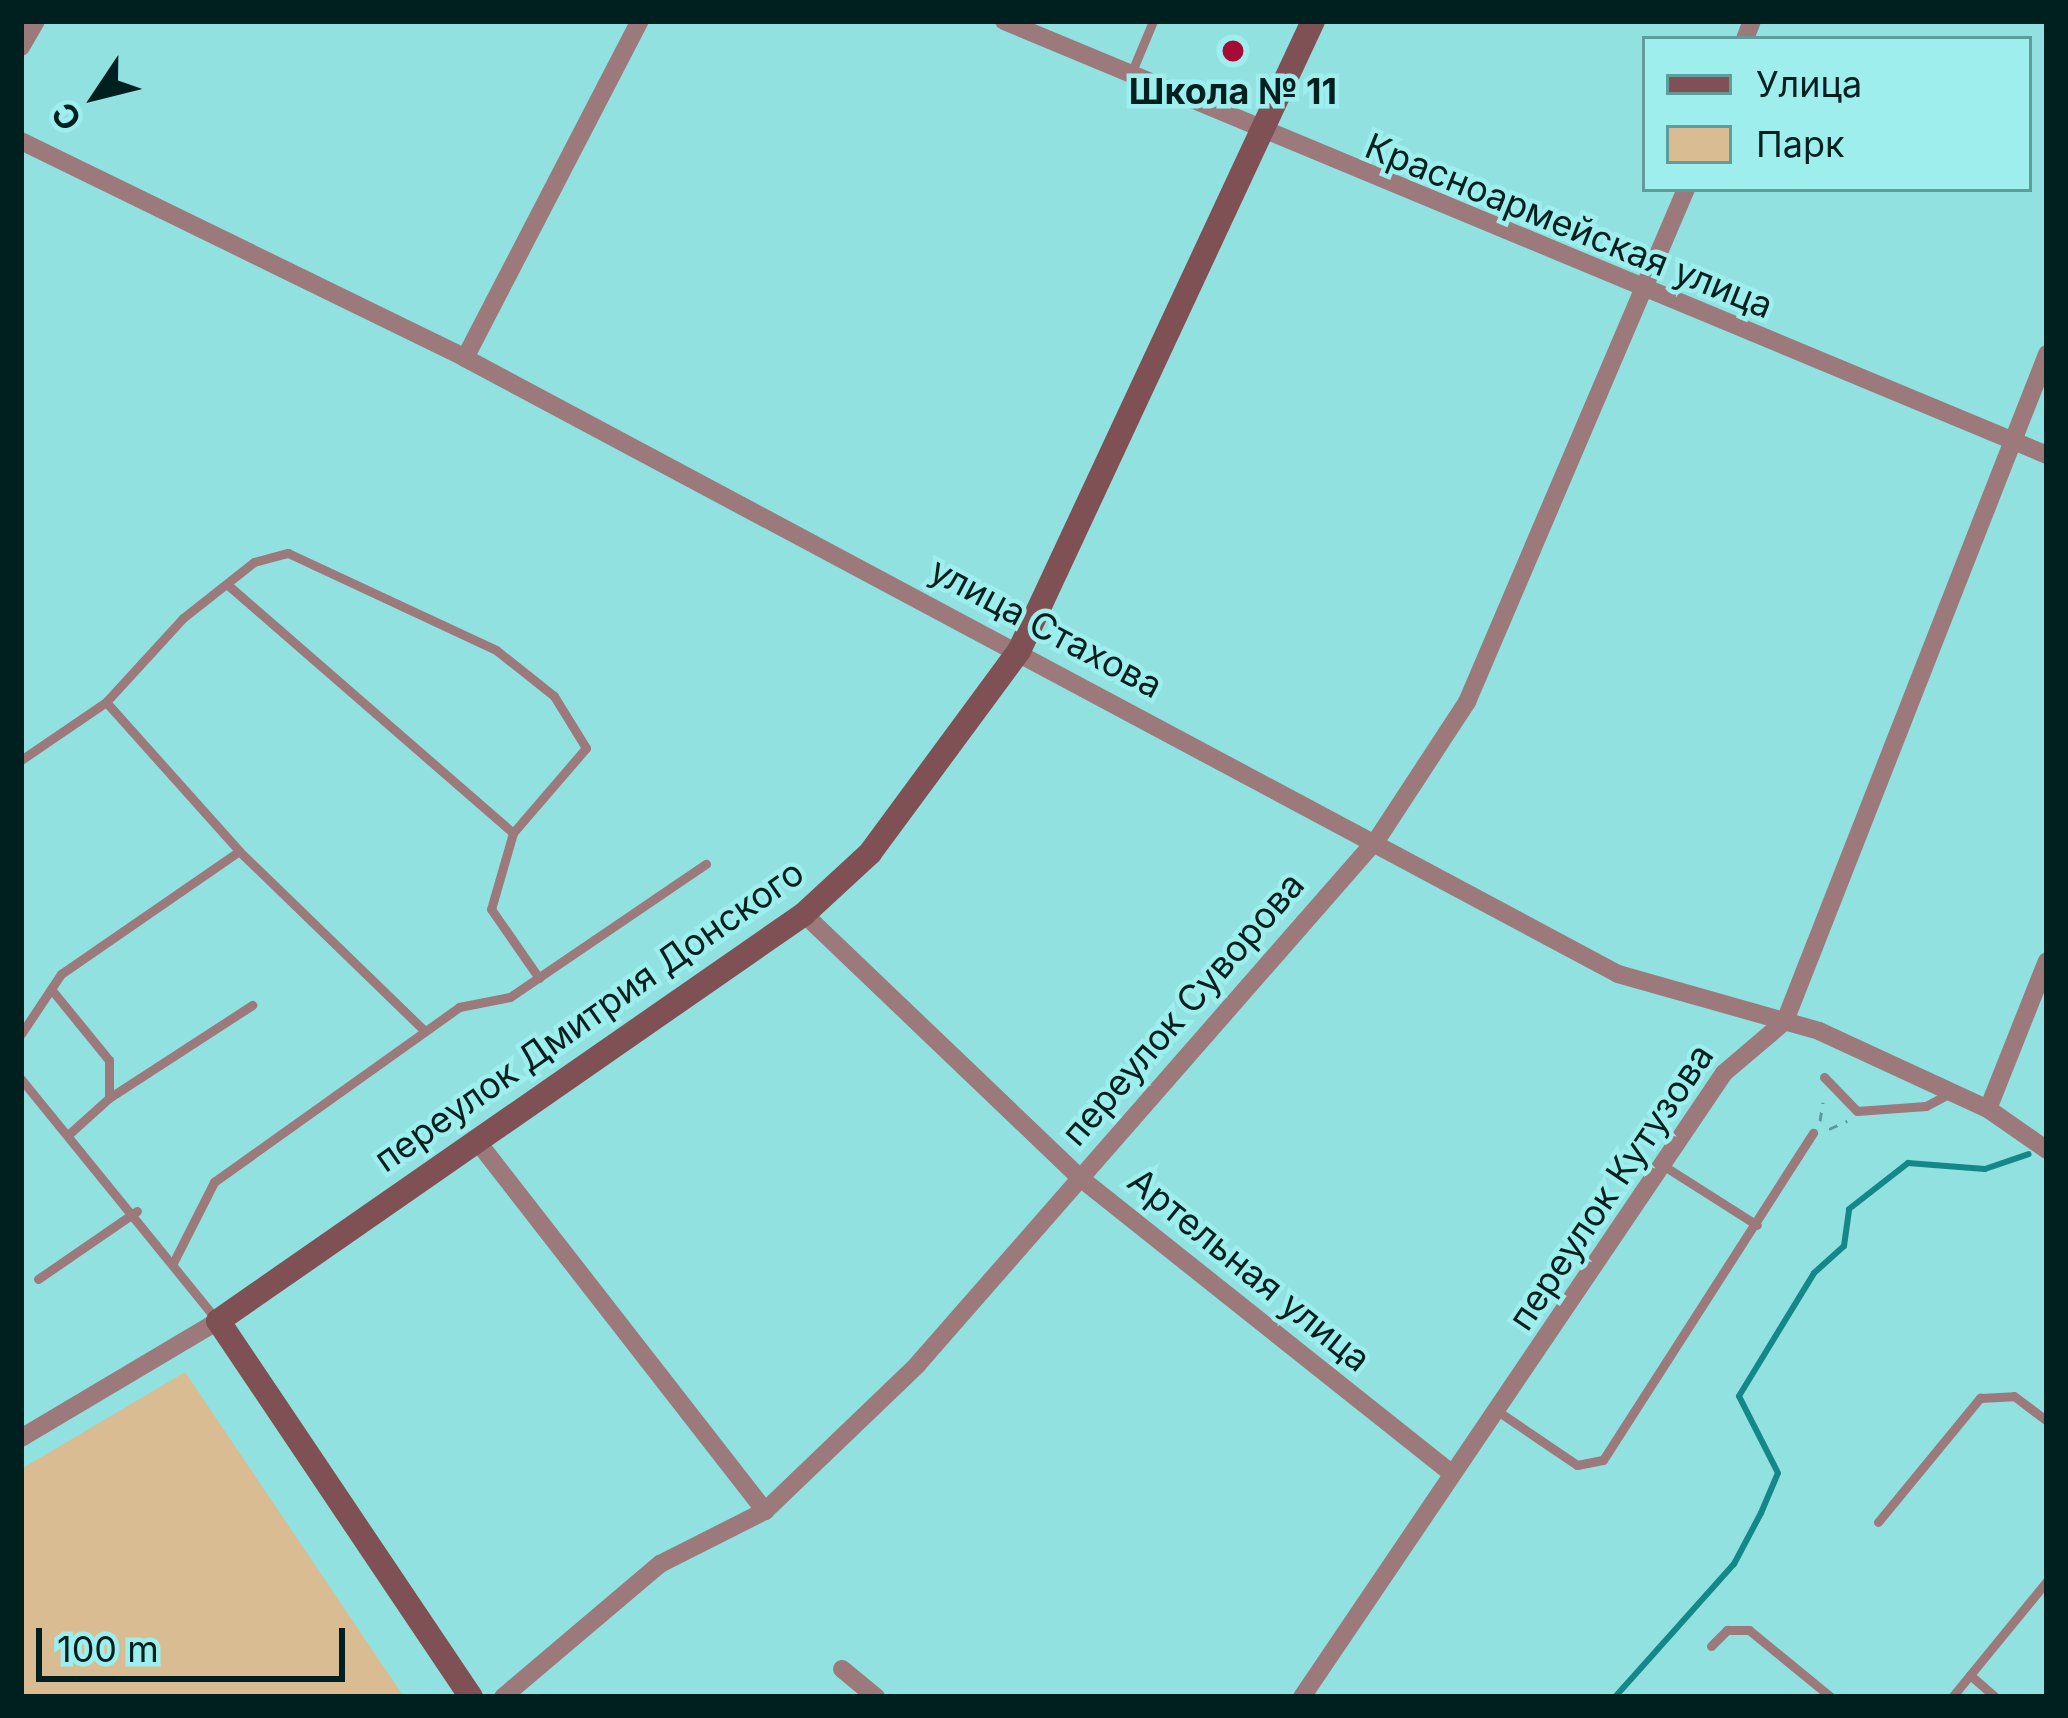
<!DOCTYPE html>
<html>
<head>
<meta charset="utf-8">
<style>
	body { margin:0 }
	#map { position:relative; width:2068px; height:1718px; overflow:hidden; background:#91e1e1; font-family:Inter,sans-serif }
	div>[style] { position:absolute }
	.green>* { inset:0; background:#dabc92 }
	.stream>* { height:6px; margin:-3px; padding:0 3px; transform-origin:3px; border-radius:3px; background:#148788 }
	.path>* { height:3px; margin-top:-1.5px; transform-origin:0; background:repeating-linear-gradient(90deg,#5b9a9a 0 9px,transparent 0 18px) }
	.lane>* { height:9px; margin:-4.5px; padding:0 4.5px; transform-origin:4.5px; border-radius:4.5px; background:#9c7a7c }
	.street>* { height:18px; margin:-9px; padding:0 9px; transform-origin:9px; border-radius:9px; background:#9c7a7c }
	.secondary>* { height:24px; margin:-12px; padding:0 12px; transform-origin:12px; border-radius:12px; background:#805154 }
	.dots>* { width:33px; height:33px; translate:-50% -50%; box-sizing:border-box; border:6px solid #9eeeee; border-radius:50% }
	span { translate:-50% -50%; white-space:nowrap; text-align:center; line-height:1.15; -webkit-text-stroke:9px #9eeeee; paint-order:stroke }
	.poi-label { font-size:36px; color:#002020; font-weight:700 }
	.street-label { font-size:36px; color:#002020 }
	.frame { position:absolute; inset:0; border:24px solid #002020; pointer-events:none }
	.legend { position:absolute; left:1642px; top:36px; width:390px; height:156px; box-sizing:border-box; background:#9eeeee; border:3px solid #5f9c9c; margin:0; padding:15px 21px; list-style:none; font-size:36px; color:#002020 }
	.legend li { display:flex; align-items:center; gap:24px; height:60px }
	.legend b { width:60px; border:3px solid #5f9c9c }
	.north { position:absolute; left:36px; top:36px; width:120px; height:120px; -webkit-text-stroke:9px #9eeeee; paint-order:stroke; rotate:235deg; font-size:33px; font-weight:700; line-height:48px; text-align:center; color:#002020 }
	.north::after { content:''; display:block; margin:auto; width:42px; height:54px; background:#002020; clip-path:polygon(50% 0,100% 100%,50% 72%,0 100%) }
	.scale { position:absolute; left:36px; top:1628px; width:309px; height:54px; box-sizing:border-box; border:6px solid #002020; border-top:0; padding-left:15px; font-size:36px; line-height:42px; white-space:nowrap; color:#002020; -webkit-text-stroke:9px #9eeeee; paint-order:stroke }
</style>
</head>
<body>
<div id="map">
	<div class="green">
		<i style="clip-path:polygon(185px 1372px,404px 1697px,21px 1697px,21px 1469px)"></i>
	</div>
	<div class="stream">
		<i style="left:1615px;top:1697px;width:178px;rotate:-48.2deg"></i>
		<i style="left:1734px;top:1564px;width:58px;rotate:-62.1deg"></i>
		<i style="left:1761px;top:1513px;width:43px;rotate:-67deg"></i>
		<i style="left:1778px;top:1473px;width:86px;rotate:-116.9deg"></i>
		<i style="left:1739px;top:1396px;width:144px;rotate:-58.6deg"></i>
		<i style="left:1814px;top:1273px;width:40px;rotate:-42deg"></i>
		<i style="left:1844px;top:1246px;width:37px;rotate:-82deg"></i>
		<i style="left:1849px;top:1209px;width:75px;rotate:-37.9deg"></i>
		<i style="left:1908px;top:1163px;width:77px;rotate:4.5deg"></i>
		<i style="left:1985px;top:1169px;width:46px;rotate:-18.8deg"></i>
	</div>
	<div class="path">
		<i style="left:1820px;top:1121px;width:19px;rotate:-81deg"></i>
		<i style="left:1829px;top:1129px;width:20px;rotate:-24deg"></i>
	</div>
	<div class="lane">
		<i style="left:1130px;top:76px;width:60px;rotate:-67.3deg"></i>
		<i style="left:229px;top:586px;width:376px;rotate:41deg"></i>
		<i style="left:106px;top:702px;width:114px;rotate:-47.5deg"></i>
		<i style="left:183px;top:618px;width:90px;rotate:-38.3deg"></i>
		<i style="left:254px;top:562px;width:35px;rotate:-15deg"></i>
		<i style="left:288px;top:553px;width:230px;rotate:25deg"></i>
		<i style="left:496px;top:650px;width:74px;rotate:38.4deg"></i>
		<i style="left:554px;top:696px;width:61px;rotate:58.4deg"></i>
		<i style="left:586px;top:748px;width:112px;rotate:130.7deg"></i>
		<i style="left:513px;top:833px;width:79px;rotate:106.1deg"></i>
		<i style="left:491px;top:909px;width:84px;rotate:55.2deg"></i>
		<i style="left:21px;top:760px;width:103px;rotate:-34.3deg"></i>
		<i style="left:106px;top:702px;width:200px;rotate:48.2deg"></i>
		<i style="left:51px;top:989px;width:92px;rotate:50.8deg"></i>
		<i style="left:109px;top:1060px;width:38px;rotate:90deg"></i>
		<i style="left:109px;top:1098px;width:54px;rotate:138deg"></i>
		<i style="left:21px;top:1034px;width:72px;rotate:-56.3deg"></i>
		<i style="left:61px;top:974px;width:216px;rotate:-34.6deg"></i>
		<i style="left:239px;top:851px;width:259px;rotate:44.1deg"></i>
		<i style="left:1824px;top:1077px;width:47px;rotate:45.9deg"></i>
		<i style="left:1857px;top:1111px;width:69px;rotate:-4.1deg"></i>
		<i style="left:1926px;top:1106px;width:27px;rotate:-28deg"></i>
		<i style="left:21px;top:1079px;width:312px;rotate:50.9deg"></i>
		<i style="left:109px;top:1098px;width:171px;rotate:-33deg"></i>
		<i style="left:1664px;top:1166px;width:110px;rotate:32.4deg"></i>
		<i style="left:174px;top:1261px;width:89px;rotate:-63.1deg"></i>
		<i style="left:214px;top:1182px;width:301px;rotate:-35.5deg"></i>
		<i style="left:459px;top:1007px;width:52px;rotate:-11.1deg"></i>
		<i style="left:510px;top:997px;width:237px;rotate:-34.2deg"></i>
		<i style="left:38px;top:1279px;width:120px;rotate:-34.5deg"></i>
		<i style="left:1496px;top:1410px;width:98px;rotate:34.2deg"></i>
		<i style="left:1577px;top:1465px;width:26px;rotate:-11deg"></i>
		<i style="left:1603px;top:1460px;width:389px;rotate:-57.3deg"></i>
		<i style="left:1878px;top:1522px;width:161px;rotate:-50.6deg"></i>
		<i style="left:1980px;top:1398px;width:34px;rotate:-3deg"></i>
		<i style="left:2014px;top:1396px;width:41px;rotate:37.1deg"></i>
		<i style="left:1711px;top:1646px;width:23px;rotate:-45deg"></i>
		<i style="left:1727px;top:1630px;width:22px"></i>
		<i style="left:1749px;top:1630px;width:106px;rotate:39.3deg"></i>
		<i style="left:1970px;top:1675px;width:33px;rotate:41deg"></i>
		<i style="left:1952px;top:1697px;width:150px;rotate:-50.7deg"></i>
	</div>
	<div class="street">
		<i style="left:1004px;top:21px;width:1130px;rotate:22.59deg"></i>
		<i style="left:1745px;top:39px;width:19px;rotate:-69deg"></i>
		<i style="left:21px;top:47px;width:30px;rotate:-60deg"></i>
		<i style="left:21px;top:141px;width:494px;rotate:26deg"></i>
		<i style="left:465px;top:358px;width:1307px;rotate:28.11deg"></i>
		<i style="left:1618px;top:974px;width:209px;rotate:15.8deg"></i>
		<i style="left:1819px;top:1031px;width:186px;rotate:24.8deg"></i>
		<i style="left:1988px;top:1109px;width:72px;rotate:34.8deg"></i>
		<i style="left:465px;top:358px;width:380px;rotate:-62.6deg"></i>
		<i style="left:804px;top:914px;width:381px;rotate:43.7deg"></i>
		<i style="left:1079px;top:1177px;width:474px;rotate:38.5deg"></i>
		<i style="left:1988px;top:1109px;width:159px;rotate:-68.3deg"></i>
		<i style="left:477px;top:1141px;width:469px;rotate:52.1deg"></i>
		<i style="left:21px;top:1438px;width:229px;rotate:-30.7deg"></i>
		<i style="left:842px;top:1669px;width:44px;rotate:39.5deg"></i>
		<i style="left:503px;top:1697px;width:206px;rotate:-40.3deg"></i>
		<i style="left:660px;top:1564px;width:118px;rotate:-26.8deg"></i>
		<i style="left:765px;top:1511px;width:211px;rotate:-43.8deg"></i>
		<i style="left:917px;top:1365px;width:700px;rotate:-48.82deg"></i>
		<i style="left:1378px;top:838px;width:163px;rotate:-56.8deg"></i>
		<i style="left:1467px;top:702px;width:558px;rotate:-66.88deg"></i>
		<i style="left:1302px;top:1697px;width:753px;rotate:-55.93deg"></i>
		<i style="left:1724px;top:1073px;width:80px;rotate:-40.4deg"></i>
		<i style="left:1785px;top:1021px;width:717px;rotate:-68.55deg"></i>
	</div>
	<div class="secondary">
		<i style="left:471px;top:1697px;width:453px;rotate:-123.9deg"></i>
		<i style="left:218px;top:1321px;width:713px;rotate:-34.78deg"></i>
		<i style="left:804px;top:914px;width:90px;rotate:-42.7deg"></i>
		<i style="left:870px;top:853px;width:251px;rotate:-53.6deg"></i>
		<i style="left:1019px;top:651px;width:695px;rotate:-64.98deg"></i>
	</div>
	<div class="dots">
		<i style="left:1233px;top:51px;background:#a50b35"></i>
	</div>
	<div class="poi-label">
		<span style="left:1233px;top:92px">Школа № 11</span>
	</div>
	<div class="street-label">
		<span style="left:1569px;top:226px;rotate:22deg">Красноармейская улица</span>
		<span style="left:1046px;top:628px;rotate:28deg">улица Стахова</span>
		<span style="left:1183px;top:1009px;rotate:-49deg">переулок Суворова</span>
		<span style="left:589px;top:1016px;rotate:-35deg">переулок Дмитрия Донского</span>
		<span style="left:1611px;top:1187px;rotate:-56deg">переулок Кутузова</span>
		<span style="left:1249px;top:1270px;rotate:39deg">Артельная улица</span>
	</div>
	<div class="frame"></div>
	<ul class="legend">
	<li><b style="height:15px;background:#805154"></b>Улица</li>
	<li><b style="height:33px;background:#dabc92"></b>Парк</li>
	</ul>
	<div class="north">С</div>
	<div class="scale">100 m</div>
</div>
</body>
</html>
